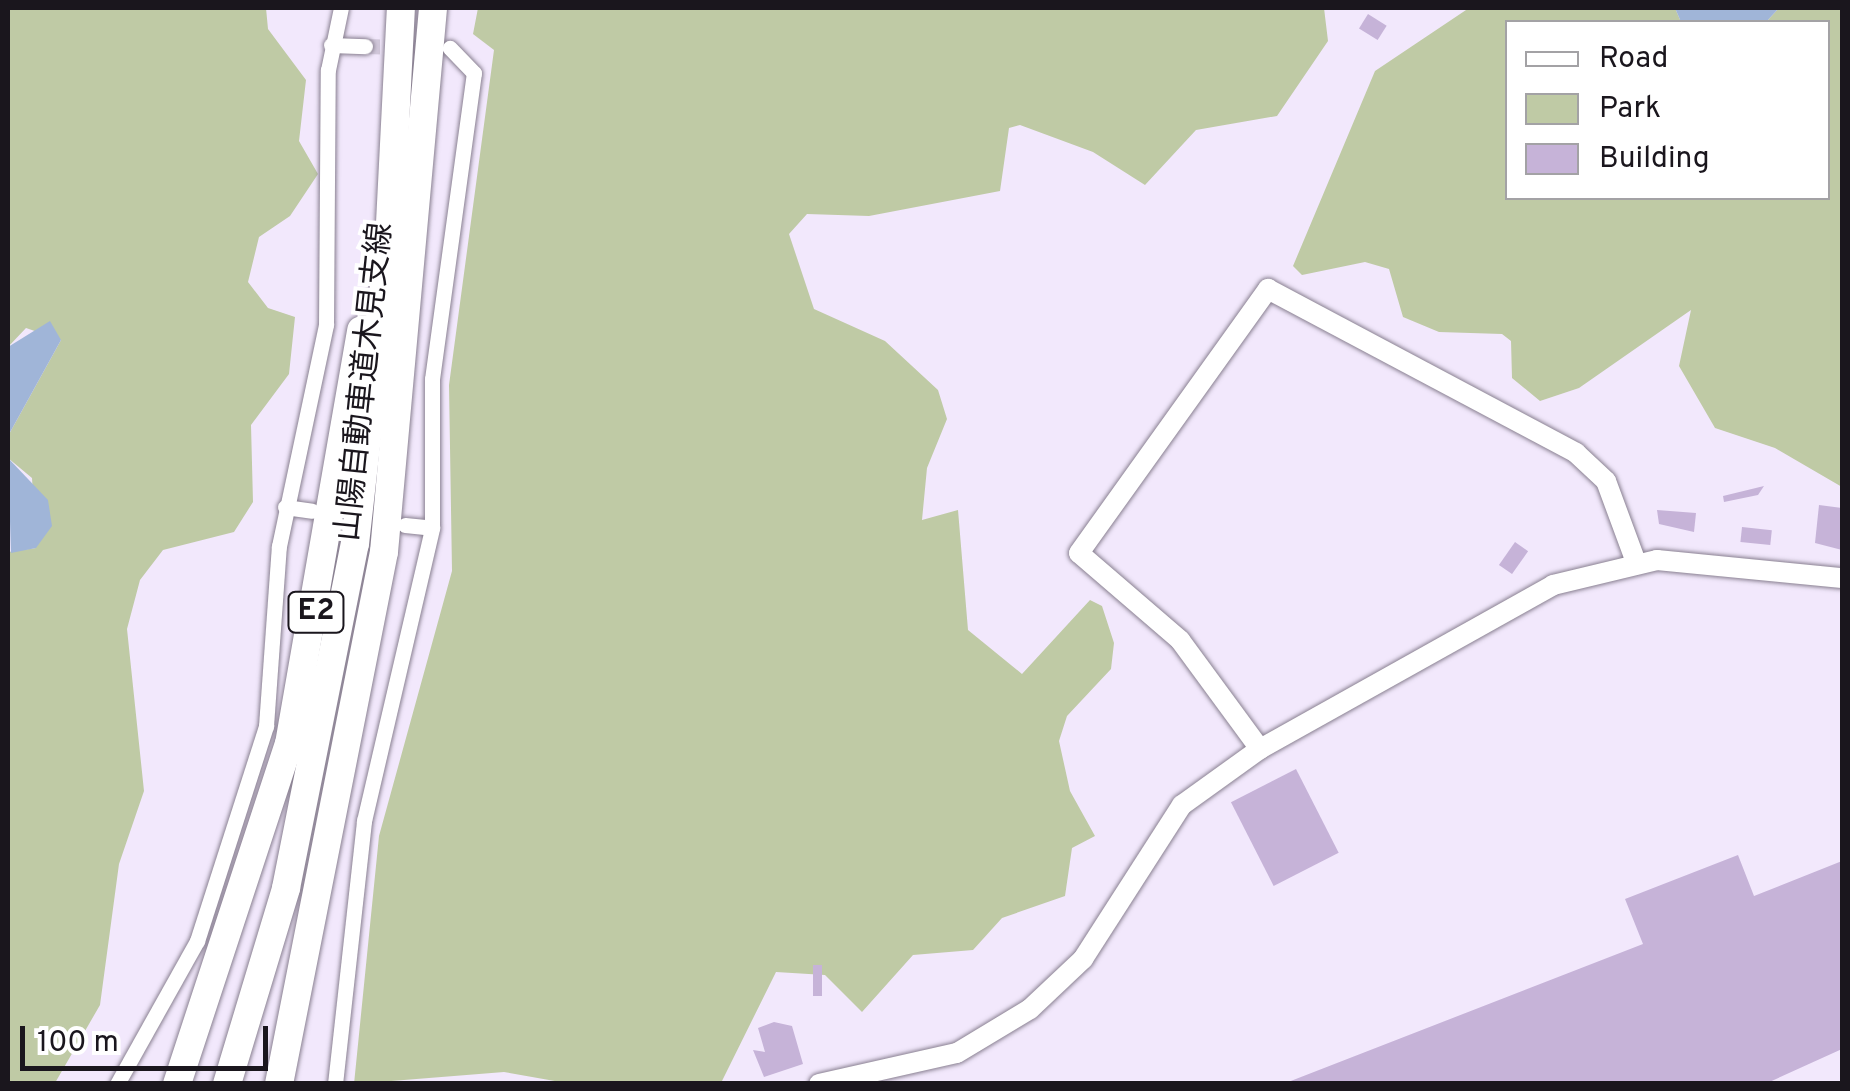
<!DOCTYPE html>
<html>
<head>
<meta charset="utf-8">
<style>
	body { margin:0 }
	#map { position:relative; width:1850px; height:1091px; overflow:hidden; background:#f2e8fc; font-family:Overpass,"Noto Sans JP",sans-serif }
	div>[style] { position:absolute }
	.green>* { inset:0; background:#bfcaa5 }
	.water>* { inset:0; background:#a0b5d8 }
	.building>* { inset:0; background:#c6b3d8; transform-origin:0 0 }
	.minor-tunnel>* { height:15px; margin-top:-7.5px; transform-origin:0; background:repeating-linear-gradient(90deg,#d2c8db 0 15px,transparent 0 23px) }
	.roads { filter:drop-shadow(0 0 2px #898091) drop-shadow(0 0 2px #898091) }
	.minor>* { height:15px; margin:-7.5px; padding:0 7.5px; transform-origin:7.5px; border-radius:7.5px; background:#fff }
	.tertiary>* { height:20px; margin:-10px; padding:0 10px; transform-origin:10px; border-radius:10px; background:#fff }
	.motorway>* { height:28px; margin:-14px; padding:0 14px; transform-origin:14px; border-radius:14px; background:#fff }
	span { translate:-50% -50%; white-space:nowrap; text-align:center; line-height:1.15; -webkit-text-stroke:8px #fff; paint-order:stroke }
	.shield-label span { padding:2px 8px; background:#fff; border:2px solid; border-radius:8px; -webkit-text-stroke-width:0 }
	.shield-label { font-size:30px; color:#1a161d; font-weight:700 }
	.street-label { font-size:32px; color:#1a161d }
	.frame { position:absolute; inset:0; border:10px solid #1a161d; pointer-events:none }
	.legend { position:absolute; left:1505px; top:20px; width:325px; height:180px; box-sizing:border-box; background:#fff; border:2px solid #a3a2a5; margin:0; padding:12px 18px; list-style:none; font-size:30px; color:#1a161d }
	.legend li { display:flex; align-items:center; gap:20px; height:50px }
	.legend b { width:50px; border:2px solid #a3a2a5 }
	.scale { position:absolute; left:20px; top:1026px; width:248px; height:45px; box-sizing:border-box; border:5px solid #1a161d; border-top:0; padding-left:12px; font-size:30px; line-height:35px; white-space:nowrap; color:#1a161d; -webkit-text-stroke:8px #fff; paint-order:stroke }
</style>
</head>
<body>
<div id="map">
	<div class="green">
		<i style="clip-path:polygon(8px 8px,266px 8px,268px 29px,306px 80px,299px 141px,318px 174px,290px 216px,259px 237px,248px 282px,268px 308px,295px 317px,289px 374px,251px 425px,253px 502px,234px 532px,163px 550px,140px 580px,127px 629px,144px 791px,119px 864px,100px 1005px,55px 1083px,8px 1083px,8px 552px,36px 548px,32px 478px,8px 458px,8px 436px,61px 340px,26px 328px,8px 347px)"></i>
		<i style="clip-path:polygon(478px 8px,1324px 8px,1328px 41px,1277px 116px,1196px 130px,1145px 185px,1093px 152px,1020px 125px,1009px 128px,1000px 191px,869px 216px,807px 214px,789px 234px,814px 309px,885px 341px,938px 390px,947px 419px,927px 468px,922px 520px,958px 510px,968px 630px,1022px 674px,1090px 600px,1102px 606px,1114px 643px,1111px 669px,1067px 716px,1059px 741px,1070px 791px,1095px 836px,1072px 848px,1065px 896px,1002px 918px,973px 950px,913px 955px,862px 1012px,825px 975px,776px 972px,721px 1083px,566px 1083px,504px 1072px,354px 1084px,379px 836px,452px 571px,449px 385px,494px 50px,473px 34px)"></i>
		<i style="clip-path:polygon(1469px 8px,1675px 8px,1681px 22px,1508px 22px,1508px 198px,1828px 198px,1828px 22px,1766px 22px,1779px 8px,1842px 8px,1842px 487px,1775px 448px,1715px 428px,1679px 366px,1691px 310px,1579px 388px,1540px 401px,1512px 378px,1511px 341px,1502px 334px,1439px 332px,1403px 317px,1389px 269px,1365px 262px,1302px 275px,1293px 266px,1375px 71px)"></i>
	</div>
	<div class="water">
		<i style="clip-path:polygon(1675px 8px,1779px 8px,1766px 22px,1681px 22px)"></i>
		<i style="clip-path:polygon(50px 321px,61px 340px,8px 436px,8px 347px)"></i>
		<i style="clip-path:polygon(8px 458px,48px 500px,52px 526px,36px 548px,11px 553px)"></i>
	</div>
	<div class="building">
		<i style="left:1368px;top:14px;width:22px;height:17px;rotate:32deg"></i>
		<i style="clip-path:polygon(1764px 486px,1758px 495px,1724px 502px,1723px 496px)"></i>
		<i style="clip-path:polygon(1819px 505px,1842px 508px,1842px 550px,1815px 543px)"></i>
		<i style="clip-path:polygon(1657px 510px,1696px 513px,1694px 532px,1659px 524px)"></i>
		<i style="left:1742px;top:527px;width:30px;height:15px;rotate:6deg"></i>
		<i style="left:1515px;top:542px;width:16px;height:28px;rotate:35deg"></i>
		<i style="left:1296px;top:769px;width:94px;height:73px;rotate:63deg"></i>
		<i style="clip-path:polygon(1738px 855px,1754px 896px,1842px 861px,1842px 1049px,1765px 1084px,1283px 1084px,1643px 944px,1625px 899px)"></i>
		<i style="left:813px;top:965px;width:9px;height:31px"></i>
		<i style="clip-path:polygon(774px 1022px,792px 1026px,803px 1064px,764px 1077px,753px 1050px,765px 1052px,758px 1028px)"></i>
	</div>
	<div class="minor-tunnel">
		<i style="left:365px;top:46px;width:71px;rotate:1.6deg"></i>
	</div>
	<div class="roads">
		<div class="minor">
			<i style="left:331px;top:45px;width:34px;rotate:2deg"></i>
			<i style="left:285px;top:507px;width:27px;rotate:8deg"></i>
			<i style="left:405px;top:525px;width:27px;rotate:6deg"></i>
			<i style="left:117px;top:1084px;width:164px;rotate:-60.8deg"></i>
			<i style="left:197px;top:941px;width:226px;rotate:-72.2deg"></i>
			<i style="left:266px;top:726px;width:180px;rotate:-85.9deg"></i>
			<i style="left:279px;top:546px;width:226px;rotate:-78deg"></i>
			<i style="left:326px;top:325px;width:255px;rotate:-89.6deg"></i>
			<i style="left:328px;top:70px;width:63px;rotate:-78.2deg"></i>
			<i style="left:335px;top:1084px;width:265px;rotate:-83.7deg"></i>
			<i style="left:364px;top:821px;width:301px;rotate:-76.9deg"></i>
			<i style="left:432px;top:528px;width:149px;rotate:-90deg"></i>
			<i style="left:432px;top:379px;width:309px;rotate:-82.2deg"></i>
			<i style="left:474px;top:73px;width:35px;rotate:-134deg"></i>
		</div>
		<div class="tertiary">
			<i style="left:1260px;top:749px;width:135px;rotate:-126.3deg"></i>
			<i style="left:1180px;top:640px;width:133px;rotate:-139.3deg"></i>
			<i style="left:1079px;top:553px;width:325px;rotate:-54.4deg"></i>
			<i style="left:1268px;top:289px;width:349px;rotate:28deg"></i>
			<i style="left:1576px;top:453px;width:41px;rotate:43deg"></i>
			<i style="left:1606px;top:481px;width:86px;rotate:69.7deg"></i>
			<i style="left:819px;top:1084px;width:141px;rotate:-12.7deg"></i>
			<i style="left:957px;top:1053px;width:85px;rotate:-31.1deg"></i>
			<i style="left:1030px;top:1009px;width:73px;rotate:-43.3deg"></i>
			<i style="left:1083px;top:959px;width:183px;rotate:-57.3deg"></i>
			<i style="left:1182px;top:805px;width:96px;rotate:-35.7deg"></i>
			<i style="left:1260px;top:749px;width:336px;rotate:-29.2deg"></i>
			<i style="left:1553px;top:585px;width:107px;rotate:-13.5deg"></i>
			<i style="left:1657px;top:560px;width:186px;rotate:5.6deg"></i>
		</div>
		<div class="motorway">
			<i style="left:177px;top:1084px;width:358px;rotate:-71.8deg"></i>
			<i style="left:289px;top:744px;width:420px;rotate:-80.1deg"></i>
			<i style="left:227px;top:1084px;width:205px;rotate:-73.2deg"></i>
			<i style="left:286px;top:888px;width:351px;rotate:-78.7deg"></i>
			<i style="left:355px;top:544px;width:303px;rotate:-83.6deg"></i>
			<i style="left:389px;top:243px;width:235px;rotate:-87.1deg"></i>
			<i style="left:279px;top:1084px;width:542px;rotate:-78.84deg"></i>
			<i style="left:384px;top:552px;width:546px;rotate:-84.85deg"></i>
		</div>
	</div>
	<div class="shield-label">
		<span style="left:316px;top:612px">E2</span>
	</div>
	<div class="street-label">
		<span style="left:366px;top:382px;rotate:-84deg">山陽自動車道木見支線</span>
	</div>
	<div class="frame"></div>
	<ul class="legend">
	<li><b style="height:12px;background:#fff"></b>Road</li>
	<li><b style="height:28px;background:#bfcaa5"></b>Park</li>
	<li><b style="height:28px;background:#c6b3d8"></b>Building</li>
	</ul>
	<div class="scale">100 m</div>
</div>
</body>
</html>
